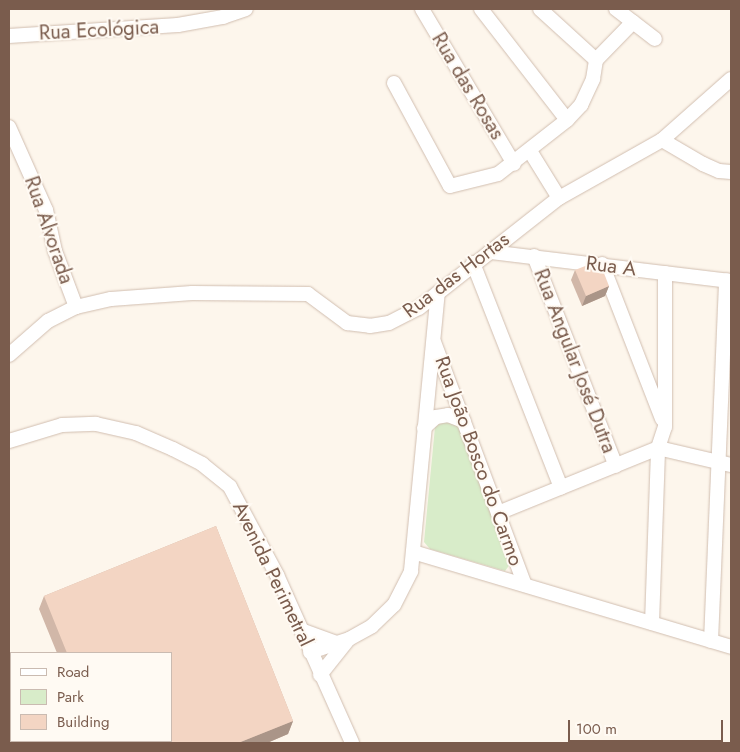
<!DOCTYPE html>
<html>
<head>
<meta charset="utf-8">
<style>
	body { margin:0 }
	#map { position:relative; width:740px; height:752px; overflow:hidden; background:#fdf6ec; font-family:Jost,sans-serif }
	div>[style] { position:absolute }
	.green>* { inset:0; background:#d8ecc9 }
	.roads { filter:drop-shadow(0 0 1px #d1beb0) drop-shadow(0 0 1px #d1beb0) }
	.minor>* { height:14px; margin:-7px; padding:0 7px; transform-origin:7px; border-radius:7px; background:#fff }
	.wall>* { inset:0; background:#d1b7a8 }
	.shaded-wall>* { inset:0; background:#aa9588 }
	.building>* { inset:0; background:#f3d5c3 }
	span { translate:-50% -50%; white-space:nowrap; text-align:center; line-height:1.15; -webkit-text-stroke:4px #fffaf3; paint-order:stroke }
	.street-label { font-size:20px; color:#7a5c4d }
	.frame { position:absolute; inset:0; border:10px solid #7a5c4d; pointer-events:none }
	.legend { position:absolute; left:10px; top:652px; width:162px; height:90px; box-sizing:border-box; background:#fffaf3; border:1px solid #cabbb1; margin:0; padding:6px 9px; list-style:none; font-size:15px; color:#7a5c4d }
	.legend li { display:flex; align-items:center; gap:10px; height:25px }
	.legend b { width:25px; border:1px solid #cabbb1 }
	.scale { position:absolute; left:568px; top:720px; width:155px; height:22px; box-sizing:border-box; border:2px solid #7a5c4d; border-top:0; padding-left:6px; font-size:15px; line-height:18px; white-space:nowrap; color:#7a5c4d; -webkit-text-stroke:4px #fffaf3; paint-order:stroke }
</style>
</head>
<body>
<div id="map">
	<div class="green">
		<i style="clip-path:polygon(445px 420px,459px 425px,511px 563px,505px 571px,430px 549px,424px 542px,435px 427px)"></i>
	</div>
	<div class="roads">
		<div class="minor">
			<i style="left:422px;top:9px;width:180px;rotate:59.3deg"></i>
			<i style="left:481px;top:9px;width:140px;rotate:52.2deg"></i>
			<i style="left:540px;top:9px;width:76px;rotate:42.3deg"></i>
			<i style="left:616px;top:9px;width:49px;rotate:37.6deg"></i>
			<i style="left:9px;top:36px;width:169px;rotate:-3.7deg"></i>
			<i style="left:178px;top:25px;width:46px;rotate:-10.1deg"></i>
			<i style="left:223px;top:17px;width:24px;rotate:-19deg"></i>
			<i style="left:596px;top:60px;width:53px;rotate:-45.8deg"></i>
			<i style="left:394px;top:83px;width:117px;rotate:61.5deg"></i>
			<i style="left:450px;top:186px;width:49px;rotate:-14deg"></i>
			<i style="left:498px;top:174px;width:88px;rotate:-38deg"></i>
			<i style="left:567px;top:120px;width:21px;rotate:-47deg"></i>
			<i style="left:581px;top:105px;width:29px;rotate:-65deg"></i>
			<i style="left:593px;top:79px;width:19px;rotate:-81deg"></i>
			<i style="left:9px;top:127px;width:91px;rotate:66deg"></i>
			<i style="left:46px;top:210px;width:42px;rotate:77.6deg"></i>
			<i style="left:55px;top:251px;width:60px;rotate:69.4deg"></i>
			<i style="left:662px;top:140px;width:48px;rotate:30.3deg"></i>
			<i style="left:703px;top:164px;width:17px;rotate:24deg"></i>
			<i style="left:719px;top:171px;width:12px;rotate:5deg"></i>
			<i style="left:530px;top:151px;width:55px;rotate:58.3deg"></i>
			<i style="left:490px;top:252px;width:243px;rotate:6.9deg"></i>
			<i style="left:534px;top:256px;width:225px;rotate:68.7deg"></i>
			<i style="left:473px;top:263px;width:241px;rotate:68.6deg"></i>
			<i style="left:602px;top:264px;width:166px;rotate:68.8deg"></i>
			<i style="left:434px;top:342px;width:259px;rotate:69.5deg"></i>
			<i style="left:9px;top:355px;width:52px;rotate:-41.1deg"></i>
			<i style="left:48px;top:321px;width:31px;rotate:-27deg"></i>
			<i style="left:76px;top:307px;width:36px;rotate:-13deg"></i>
			<i style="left:111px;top:299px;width:81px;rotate:-4.2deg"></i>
			<i style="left:192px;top:293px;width:116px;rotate:0.5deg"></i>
			<i style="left:308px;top:294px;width:49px;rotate:36.6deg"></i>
			<i style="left:347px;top:323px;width:23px;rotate:7deg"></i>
			<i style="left:370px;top:326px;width:19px;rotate:-9deg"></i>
			<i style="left:389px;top:323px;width:34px;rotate:-27deg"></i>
			<i style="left:419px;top:308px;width:178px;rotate:-38.2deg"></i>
			<i style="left:559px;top:198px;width:118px;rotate:-29.4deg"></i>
			<i style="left:662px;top:140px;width:92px;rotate:-41.5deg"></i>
			<i style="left:424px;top:428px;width:16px;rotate:-43deg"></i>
			<i style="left:436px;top:417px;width:12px;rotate:-9deg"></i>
			<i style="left:448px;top:415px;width:17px;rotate:21deg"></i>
			<i style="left:9px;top:441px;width:55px;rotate:-16.8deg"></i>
			<i style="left:62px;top:425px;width:34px;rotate:-2deg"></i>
			<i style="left:96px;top:424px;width:41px;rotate:12.7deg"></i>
			<i style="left:136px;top:433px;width:40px;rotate:23.4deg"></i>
			<i style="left:173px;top:449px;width:33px;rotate:27deg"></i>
			<i style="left:202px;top:464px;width:36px;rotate:39deg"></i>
			<i style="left:230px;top:487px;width:100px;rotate:61.9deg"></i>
			<i style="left:277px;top:575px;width:184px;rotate:65.9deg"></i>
			<i style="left:498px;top:513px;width:173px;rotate:-22.1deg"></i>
			<i style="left:658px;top:448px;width:75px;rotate:13.1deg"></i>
			<i style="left:413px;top:552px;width:332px;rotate:16.6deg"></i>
			<i style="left:652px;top:623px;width:175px;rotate:-88deg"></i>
			<i style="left:658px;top:448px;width:22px;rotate:-72deg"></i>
			<i style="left:665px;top:427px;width:154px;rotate:-90deg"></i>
			<i style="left:301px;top:630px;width:38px;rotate:20deg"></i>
			<i style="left:711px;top:641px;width:361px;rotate:-87.6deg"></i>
			<i style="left:310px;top:652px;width:41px;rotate:-18.4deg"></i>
			<i style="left:349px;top:639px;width:26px;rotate:-29deg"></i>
			<i style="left:372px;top:626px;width:30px;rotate:-44deg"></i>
			<i style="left:394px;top:605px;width:38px;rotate:-63deg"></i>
			<i style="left:411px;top:571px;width:279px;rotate:-84.5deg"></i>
			<i style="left:320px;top:675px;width:43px;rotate:-51.5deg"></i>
		</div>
	</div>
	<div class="wall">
		<i style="clip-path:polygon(575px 270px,609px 286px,605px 296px,582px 306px,571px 280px)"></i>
		<i style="clip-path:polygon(216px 526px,293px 721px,288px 734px,267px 743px,93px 743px,92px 741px,171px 741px,171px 653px,57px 653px,39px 609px,44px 596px)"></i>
	</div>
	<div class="shaded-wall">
		<i style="clip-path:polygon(609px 286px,605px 296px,582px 306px,586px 296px)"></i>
		<i style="clip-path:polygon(293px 721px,288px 734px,267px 743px,238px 743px)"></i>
	</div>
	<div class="building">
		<i style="clip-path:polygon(593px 263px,600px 263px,609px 286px,586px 296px,575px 270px)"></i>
		<i style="clip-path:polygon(216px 526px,293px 721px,238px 743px,103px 743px,102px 741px,171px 741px,171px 653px,67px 653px,44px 596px)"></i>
	</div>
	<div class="street-label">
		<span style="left:99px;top:30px;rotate:-3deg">Rua Ecológica</span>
		<span style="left:468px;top:86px;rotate:59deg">Rua das Rosas</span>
		<span style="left:49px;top:230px;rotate:71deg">Rua Alvorada</span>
		<span style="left:611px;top:266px;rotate:7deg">Rua A</span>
		<span style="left:456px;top:275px;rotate:-37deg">Rua das Hortas</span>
		<span style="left:575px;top:361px;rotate:69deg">Rua Angular José Dutra</span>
		<span style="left:479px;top:461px;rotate:70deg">Rua João Bosco do Carmo</span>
		<span style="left:273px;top:574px;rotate:64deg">Avenida Perimetral</span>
	</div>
	<div class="frame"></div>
	<ul class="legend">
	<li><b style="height:6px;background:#fff"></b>Road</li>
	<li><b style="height:14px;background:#d8ecc9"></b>Park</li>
	<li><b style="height:14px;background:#f3d5c3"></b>Building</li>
	</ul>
	<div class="scale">100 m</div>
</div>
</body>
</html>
